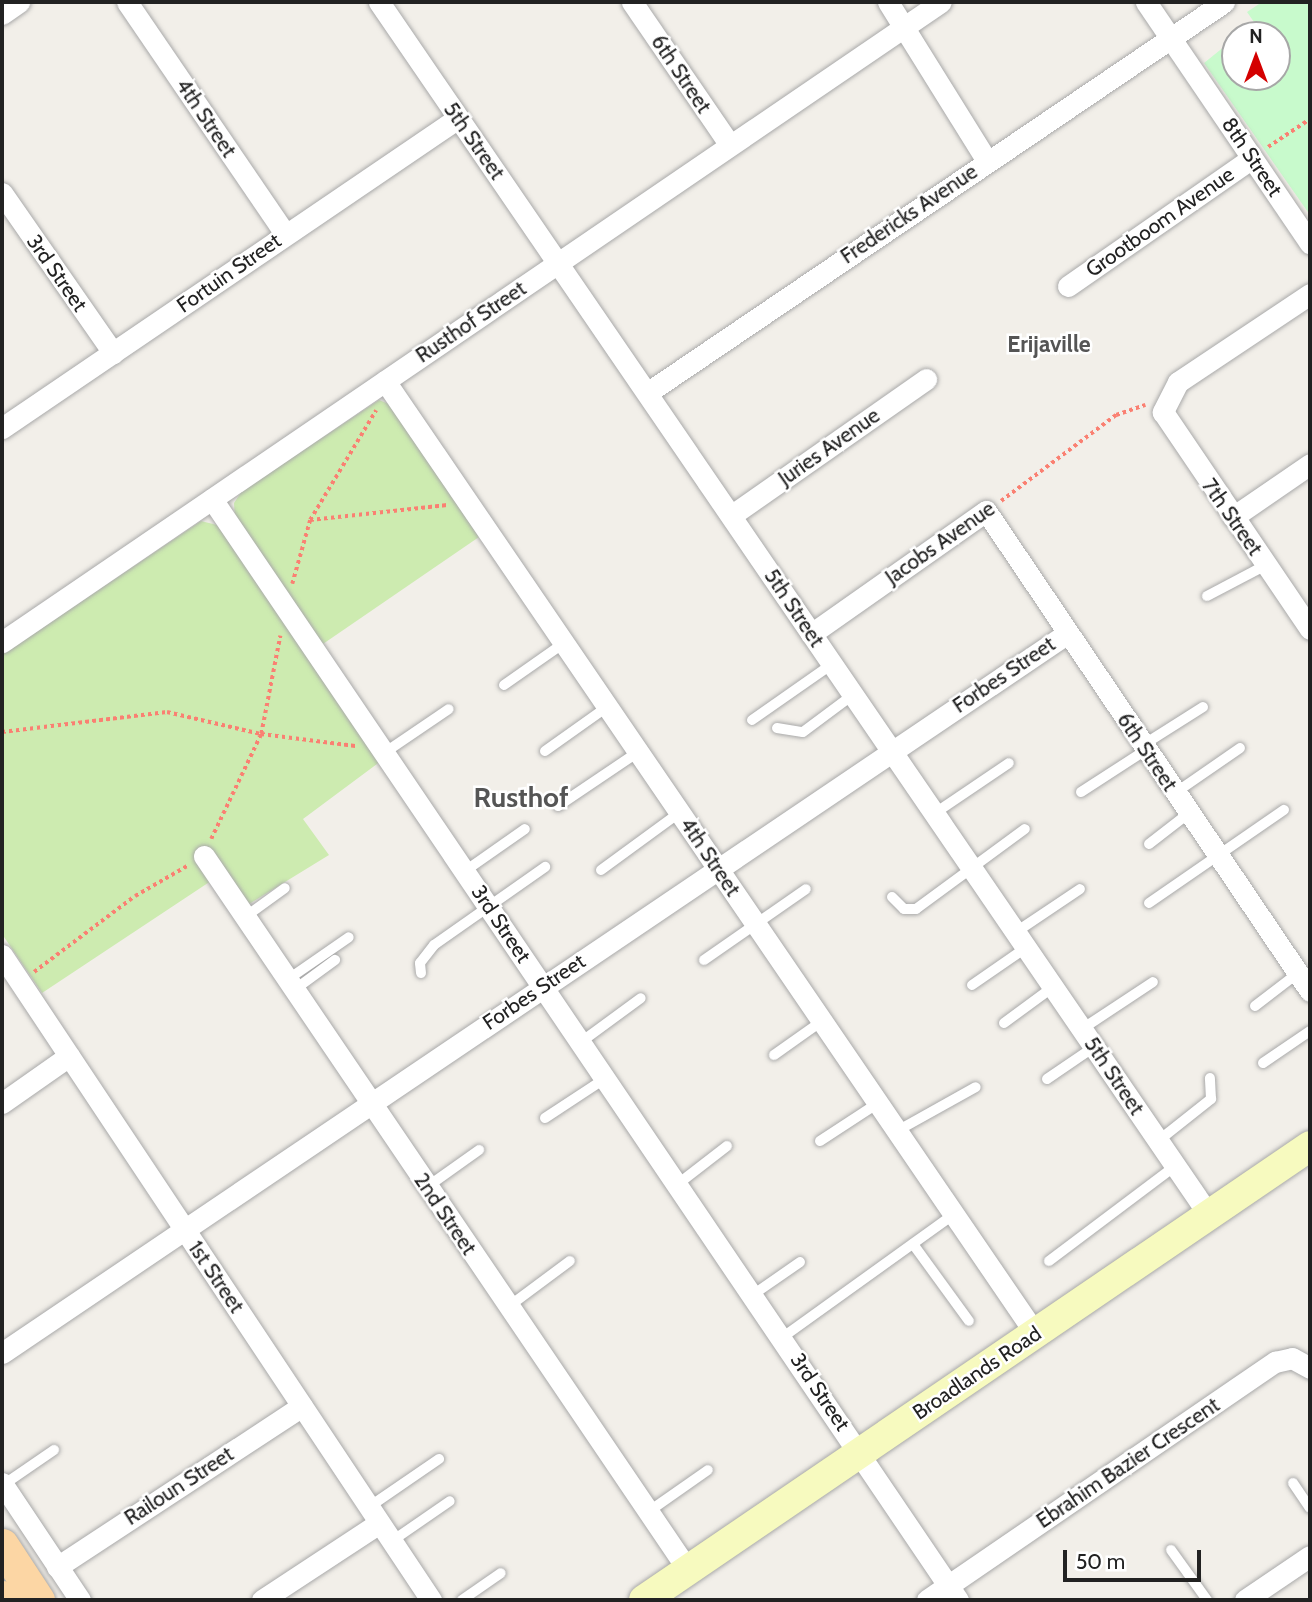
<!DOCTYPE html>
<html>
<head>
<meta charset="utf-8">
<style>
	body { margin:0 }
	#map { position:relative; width:1312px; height:1602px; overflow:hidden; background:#f2efe9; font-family:Cabin,sans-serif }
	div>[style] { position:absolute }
	.grass>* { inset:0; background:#cdebb0 }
	.park>* { inset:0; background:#c8facc }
	.path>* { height:3.5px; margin-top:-1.75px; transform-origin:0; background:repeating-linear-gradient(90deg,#fa8072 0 3.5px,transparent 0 7px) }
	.roads { filter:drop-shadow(0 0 2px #a9a9a9) drop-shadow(0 0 2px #a9a9a9) }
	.service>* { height:10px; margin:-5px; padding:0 5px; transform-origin:5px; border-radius:5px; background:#fff }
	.minor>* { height:21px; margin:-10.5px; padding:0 10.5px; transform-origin:10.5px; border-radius:10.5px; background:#fff }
	.secondary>* { height:30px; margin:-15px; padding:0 15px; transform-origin:15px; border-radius:15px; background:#f7fabf }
	.primary>* { height:33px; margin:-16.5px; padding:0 16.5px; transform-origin:16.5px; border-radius:16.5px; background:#fcd6a4 }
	span { translate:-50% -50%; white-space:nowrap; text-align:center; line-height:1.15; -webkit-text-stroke:5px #fff; paint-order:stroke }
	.street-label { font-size:21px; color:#222 }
	.neighbourhood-label { font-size:23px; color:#555; font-weight:700 }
	.district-label { font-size:28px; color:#555; font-weight:700 }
	.frame { position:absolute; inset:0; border:4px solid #222; pointer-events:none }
	.north { position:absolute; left:1221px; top:21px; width:70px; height:70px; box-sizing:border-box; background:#fff; border:2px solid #a7a7a7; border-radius:50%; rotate:0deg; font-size:19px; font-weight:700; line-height:28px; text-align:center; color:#222 }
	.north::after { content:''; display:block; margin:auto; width:24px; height:32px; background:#d40000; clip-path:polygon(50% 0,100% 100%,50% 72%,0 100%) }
	.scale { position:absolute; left:1063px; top:1550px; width:138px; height:32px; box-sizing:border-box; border:4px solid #222; border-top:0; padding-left:9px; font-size:21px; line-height:24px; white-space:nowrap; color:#222; -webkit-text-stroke:5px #fff; paint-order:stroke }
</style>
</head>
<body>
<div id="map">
	<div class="grass">
		<i style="clip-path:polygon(379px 400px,389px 404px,479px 537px,320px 646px,235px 519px,234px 503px,242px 491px)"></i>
		<i style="clip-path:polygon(201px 521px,217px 525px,381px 761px,303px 819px,329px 855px,246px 906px,223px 873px,42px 993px,2px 934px,2px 655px)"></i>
	</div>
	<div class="park">
		<i style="clip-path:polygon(1262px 2px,1310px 2px,1310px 215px,1204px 63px,1235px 38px,1235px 77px,1277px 77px,1277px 35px,1238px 35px,1254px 22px,1247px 12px)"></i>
	</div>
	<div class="path">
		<i style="left:1268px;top:147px;width:50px;rotate:-33.7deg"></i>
		<i style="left:1001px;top:501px;width:144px;rotate:-36.8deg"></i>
		<i style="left:1116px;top:415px;width:31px;rotate:-19deg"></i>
		<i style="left:310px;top:520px;width:138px;rotate:-6.2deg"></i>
		<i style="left:292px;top:584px;width:66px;rotate:-74.3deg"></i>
		<i style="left:310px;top:520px;width:128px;rotate:-59deg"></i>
		<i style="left:2px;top:732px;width:166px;rotate:-6.9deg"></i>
		<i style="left:167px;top:712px;width:97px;rotate:13.2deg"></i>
		<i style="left:261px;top:734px;width:95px;rotate:7.3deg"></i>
		<i style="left:211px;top:839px;width:116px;rotate:-64.5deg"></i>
		<i style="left:261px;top:734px;width:100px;rotate:-79deg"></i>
		<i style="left:34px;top:972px;width:126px;rotate:-37deg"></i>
		<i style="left:135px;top:896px;width:62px;rotate:-29.9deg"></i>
	</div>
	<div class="roads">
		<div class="service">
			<i style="left:1207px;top:596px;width:67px;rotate:-27.7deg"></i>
			<i style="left:504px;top:685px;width:73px;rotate:-35deg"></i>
			<i style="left:752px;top:720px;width:98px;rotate:-35deg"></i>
			<i style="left:777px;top:728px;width:26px;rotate:9deg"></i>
			<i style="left:803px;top:732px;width:64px;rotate:-36.7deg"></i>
			<i style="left:1143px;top:745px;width:71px;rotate:-32.3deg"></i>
			<i style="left:545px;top:751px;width:76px;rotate:-35.4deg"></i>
			<i style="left:384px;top:753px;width:78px;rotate:-34.1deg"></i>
			<i style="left:1081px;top:792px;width:77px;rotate:-32.9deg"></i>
			<i style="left:1175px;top:793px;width:79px;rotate:-34.7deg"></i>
			<i style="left:558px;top:806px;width:97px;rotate:-34deg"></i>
			<i style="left:935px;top:813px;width:89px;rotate:-34deg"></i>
			<i style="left:1149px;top:844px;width:51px;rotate:-37.8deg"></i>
			<i style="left:601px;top:870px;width:97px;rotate:-36.2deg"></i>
			<i style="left:465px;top:871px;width:73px;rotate:-35deg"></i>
			<i style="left:892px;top:897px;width:17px;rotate:45deg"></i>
			<i style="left:904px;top:909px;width:12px"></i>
			<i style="left:916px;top:909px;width:135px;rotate:-36.3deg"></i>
			<i style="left:1149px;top:903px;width:164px;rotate:-34.6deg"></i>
			<i style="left:245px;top:917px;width:49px;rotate:-35.9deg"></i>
			<i style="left:1016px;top:932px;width:77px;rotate:-33.9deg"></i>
			<i style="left:704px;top:960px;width:124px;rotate:-34.8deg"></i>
			<i style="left:421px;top:973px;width:10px;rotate:-96deg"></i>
			<i style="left:420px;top:963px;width:23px;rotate:-52deg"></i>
			<i style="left:434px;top:945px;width:136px;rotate:-35.1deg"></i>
			<i style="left:287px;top:980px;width:75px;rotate:-34.7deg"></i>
			<i style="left:972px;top:985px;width:67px;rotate:-34.6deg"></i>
			<i style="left:294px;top:990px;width:51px;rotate:-36.2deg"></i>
			<i style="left:1255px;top:1006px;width:54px;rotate:-37.5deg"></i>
			<i style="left:1004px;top:1023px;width:61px;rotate:-36.3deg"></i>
			<i style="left:1082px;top:1029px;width:85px;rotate:-33.5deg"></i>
			<i style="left:581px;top:1042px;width:74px;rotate:-36.3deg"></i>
			<i style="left:774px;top:1055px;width:59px;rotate:-35.3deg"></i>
			<i style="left:1263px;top:1063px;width:57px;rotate:-34.2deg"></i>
			<i style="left:1047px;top:1079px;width:57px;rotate:-34.2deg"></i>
			<i style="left:545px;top:1118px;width:73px;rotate:-33.3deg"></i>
			<i style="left:897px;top:1131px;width:90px;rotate:-29.1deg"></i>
			<i style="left:820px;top:1141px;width:69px;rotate:-33.2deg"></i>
			<i style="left:1158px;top:1141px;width:68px;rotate:-38.4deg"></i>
			<i style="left:1211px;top:1099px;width:21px;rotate:-93deg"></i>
			<i style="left:678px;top:1184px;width:62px;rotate:-37.8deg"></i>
			<i style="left:427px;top:1187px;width:64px;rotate:-35.4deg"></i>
			<i style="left:913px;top:1244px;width:95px;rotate:54deg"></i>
			<i style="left:1049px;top:1261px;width:158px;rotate:-37deg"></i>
			<i style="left:754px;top:1294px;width:56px;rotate:-34.8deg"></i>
			<i style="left:508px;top:1307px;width:77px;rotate:-36.6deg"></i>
			<i style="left:783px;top:1337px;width:211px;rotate:-35.7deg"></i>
			<i style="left:1293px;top:1483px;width:30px;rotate:56deg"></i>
			<i style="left:3px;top:1485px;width:62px;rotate:-34.5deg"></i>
			<i style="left:369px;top:1507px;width:85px;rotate:-34.4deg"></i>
			<i style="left:648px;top:1512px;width:73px;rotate:-35deg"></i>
			<i style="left:392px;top:1541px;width:70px;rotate:-34.6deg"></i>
			<i style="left:1171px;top:1550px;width:62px;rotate:54.2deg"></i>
			<i style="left:462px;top:1600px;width:47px;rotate:-34.7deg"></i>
		</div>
		<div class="minor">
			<i style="left:127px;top:2px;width:281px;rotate:55.7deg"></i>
			<i style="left:379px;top:2px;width:1470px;rotate:55.62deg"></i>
			<i style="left:632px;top:2px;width:173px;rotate:55.6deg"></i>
			<i style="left:888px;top:2px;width:187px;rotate:58.1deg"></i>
			<i style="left:1146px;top:2px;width:292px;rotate:55.8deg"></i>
			<i style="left:2px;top:14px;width:21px;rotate:-35deg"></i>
			<i style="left:2px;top:193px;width:195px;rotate:55.2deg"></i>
			<i style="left:1068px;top:286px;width:224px;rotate:-34.8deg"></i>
			<i style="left:1310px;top:294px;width:159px;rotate:146.3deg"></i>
			<i style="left:1178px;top:382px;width:34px;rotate:117deg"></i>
			<i style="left:1163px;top:412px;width:262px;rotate:55.9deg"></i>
			<i style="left:385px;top:381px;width:1153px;rotate:55.68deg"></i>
			<i style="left:647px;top:393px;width:697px;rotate:-34.12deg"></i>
			<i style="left:2px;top:428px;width:551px;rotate:-34.21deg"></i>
			<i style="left:212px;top:499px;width:1330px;rotate:55.88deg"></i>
			<i style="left:732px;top:515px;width:237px;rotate:-35deg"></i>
			<i style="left:1233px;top:517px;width:93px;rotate:-34.5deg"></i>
			<i style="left:811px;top:634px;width:214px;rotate:-35.1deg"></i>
			<i style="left:986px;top:511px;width:579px;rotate:55.98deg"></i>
			<i style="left:2px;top:642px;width:1136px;rotate:-34.28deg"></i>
			<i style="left:204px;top:856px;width:863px;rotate:55.87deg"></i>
			<i style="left:2px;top:955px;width:775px;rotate:56.37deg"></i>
			<i style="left:2px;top:1103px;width:82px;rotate:-35deg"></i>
			<i style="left:2px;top:1353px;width:1286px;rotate:-34.04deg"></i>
			<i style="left:2px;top:1483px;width:141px;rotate:56.3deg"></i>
			<i style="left:57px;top:1567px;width:293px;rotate:-33.3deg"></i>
			<i style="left:262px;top:1600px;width:140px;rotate:-33.3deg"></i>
			<i style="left:927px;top:1600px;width:422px;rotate:-34.4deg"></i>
			<i style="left:1275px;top:1362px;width:17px;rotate:-13deg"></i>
			<i style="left:1292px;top:1358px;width:21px;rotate:29deg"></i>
			<i style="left:1245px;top:1600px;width:78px;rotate:-34.1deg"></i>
		</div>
		<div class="secondary">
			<i style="left:644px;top:1600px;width:806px;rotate:-34.28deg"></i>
		</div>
		<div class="primary">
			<i style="left:2px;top:1545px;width:66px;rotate:56.8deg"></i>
			<i style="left:2px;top:1597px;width:4px;rotate:56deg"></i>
		</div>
	</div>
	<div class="street-label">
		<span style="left:681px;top:74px;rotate:56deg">6th Street</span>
		<span style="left:206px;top:118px;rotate:56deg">4th Street</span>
		<span style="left:474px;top:141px;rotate:55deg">5th Street</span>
		<span style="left:1252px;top:157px;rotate:56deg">8th Street</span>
		<span style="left:909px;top:214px;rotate:-34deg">Fredericks Avenue</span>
		<span style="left:1160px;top:222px;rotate:-35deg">Grootboom Avenue</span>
		<span style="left:57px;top:273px;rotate:55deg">3rd Street</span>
		<span style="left:229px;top:273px;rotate:-35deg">Fortuin Street</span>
		<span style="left:471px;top:322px;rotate:-34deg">Rusthof Street</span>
		<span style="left:829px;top:447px;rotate:-35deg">Juries Avenue</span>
		<span style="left:1232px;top:517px;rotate:55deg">7th Street</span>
		<span style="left:940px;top:543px;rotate:-35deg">Jacobs Avenue</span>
		<span style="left:794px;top:608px;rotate:56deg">5th Street</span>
		<span style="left:1004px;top:675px;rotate:-34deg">Forbes Street</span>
		<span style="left:1147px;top:752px;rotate:56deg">6th Street</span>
		<span style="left:710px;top:857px;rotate:56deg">4th Street</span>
		<span style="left:501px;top:924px;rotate:56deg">3rd Street</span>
		<span style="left:534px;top:992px;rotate:-34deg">Forbes Street</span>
		<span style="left:1114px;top:1076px;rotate:56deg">5th Street</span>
		<span style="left:445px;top:1214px;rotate:56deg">2nd Street</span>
		<span style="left:216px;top:1277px;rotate:56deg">1st Street</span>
		<span style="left:977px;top:1373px;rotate:-34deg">Broadlands Road</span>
		<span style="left:820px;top:1392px;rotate:56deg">3rd Street</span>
		<span style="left:1128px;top:1463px;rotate:-34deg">Ebrahim Bazier Crescent</span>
		<span style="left:179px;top:1486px;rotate:-33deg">Railoun Street</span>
	</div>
	<div class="neighbourhood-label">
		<span style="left:1049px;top:344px">Erijaville</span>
	</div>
	<div class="district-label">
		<span style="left:521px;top:797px">Rusthof</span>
	</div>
	<div class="frame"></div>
	<div class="north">N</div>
	<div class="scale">50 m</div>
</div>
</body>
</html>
